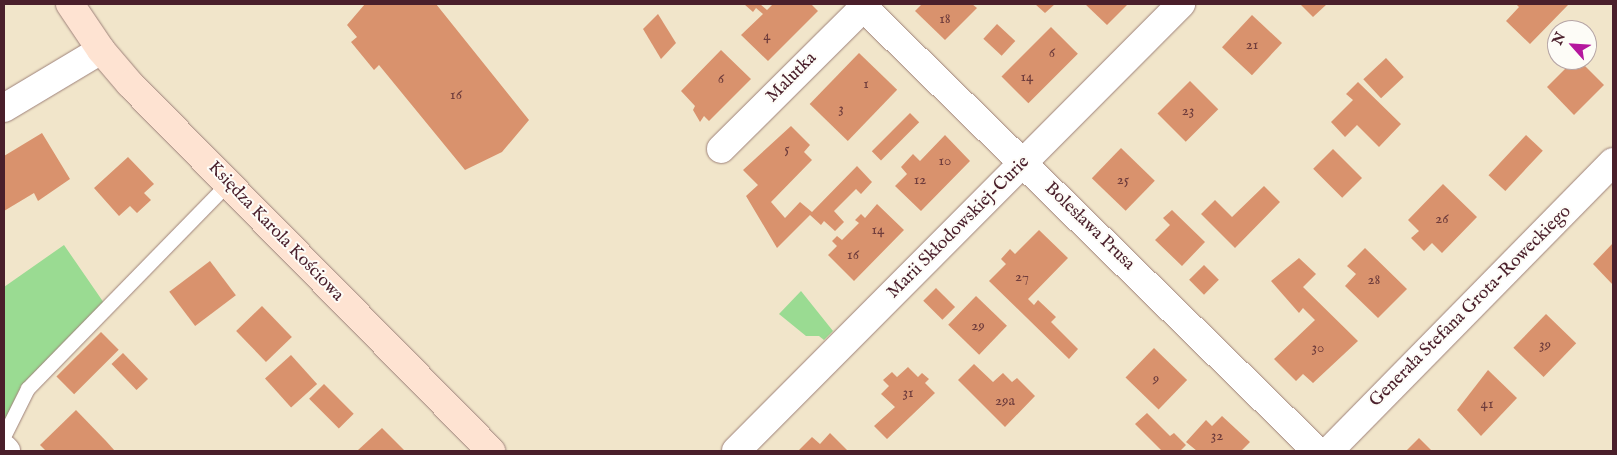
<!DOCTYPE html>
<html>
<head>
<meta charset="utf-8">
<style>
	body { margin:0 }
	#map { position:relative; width:1617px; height:455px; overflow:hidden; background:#f1e5ca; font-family:"IM FELL English",serif }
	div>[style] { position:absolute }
	.green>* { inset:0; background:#9adb92 }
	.building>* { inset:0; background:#d9926d; transform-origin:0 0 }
	.roads { filter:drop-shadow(0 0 1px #9e827a) drop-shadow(0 0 1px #9e827a) }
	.lane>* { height:14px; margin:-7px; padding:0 7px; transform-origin:7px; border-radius:7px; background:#fff }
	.street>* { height:28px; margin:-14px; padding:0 14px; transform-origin:14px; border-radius:14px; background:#fff }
	.secondary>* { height:28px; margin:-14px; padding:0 14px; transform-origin:14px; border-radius:14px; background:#fee3d2 }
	span { translate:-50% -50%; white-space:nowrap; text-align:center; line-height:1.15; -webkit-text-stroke:4px #fdfcf7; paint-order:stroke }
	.number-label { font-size:15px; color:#6e3c3c }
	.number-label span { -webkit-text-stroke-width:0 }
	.street-label { font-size:18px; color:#4a1f2b }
	.frame { position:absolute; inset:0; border:5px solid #4a1f2b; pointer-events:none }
	.north { position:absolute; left:1547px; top:20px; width:50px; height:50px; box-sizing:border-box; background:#fdfcf7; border:1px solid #b5a4a5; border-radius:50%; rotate:296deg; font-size:14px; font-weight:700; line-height:20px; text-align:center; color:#4a1f2b }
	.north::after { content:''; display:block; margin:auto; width:18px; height:22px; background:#b5179e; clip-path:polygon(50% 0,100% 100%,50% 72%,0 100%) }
</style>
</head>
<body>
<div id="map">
	<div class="green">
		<i style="clip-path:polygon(64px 245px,104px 303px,21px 386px,4px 422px,4px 287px)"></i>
		<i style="clip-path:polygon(801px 291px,833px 331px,824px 340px,819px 336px,806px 336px,779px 314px)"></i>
	</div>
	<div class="building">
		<i style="clip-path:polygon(365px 4px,436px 4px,529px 120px,502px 152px,465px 170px,379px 65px,374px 70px,351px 42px,357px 37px,347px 25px)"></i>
		<i style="clip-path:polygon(744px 4px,760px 4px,767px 10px,773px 4px,811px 4px,818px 11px,768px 61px,741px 35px,763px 14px,756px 8px,753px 12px)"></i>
		<i style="clip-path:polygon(922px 4px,972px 4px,977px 8px,945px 40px,915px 11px)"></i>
		<i style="clip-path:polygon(1035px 4px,1055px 4px,1045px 13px)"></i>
		<i style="clip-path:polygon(1085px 4px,1128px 4px,1107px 25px)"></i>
		<i style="clip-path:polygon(1300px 4px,1327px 4px,1313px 17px)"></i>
		<i style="clip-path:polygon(1516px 4px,1567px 4px,1568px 5px,1530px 44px,1506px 21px,1519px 7px)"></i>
		<i style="clip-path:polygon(658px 14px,676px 43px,661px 59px,643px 29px)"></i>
		<i style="left:1252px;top:15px;width:41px;height:44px;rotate:43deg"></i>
		<i style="left:997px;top:24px;width:25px;height:20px;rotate:43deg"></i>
		<i style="left:1051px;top:27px;width:38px;height:70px;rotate:45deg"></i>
		<i style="clip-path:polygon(721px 50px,751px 79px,709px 121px,704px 116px,700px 122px,693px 110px,695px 106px,681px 91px)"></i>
		<i style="left:859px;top:53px;width:53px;height:71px;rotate:44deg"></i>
		<i style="left:1386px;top:58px;width:26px;height:31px;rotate:47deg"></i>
		<i style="clip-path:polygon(1574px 60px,1579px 60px,1604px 85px,1574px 115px,1547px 87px)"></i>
		<i style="left:1190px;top:81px;width:40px;height:46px;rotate:45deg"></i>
		<i style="clip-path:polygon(1358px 82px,1401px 124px,1379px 147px,1357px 125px,1345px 137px,1331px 122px,1353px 100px,1346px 94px)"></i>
		<i style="left:910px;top:113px;width:13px;height:54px;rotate:45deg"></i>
		<i style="clip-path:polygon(791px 126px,810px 145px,804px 152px,812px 160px,771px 202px,785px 218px,800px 202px,812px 212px,857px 166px,872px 182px,861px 194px,856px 189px,834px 211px,844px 222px,835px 231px,824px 221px,821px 225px,810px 215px,777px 248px,746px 196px,758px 185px,743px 170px)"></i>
		<i style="clip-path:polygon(42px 133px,70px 179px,38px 201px,34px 193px,4px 211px,4px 156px)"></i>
		<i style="clip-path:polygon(945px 135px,970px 161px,921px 211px,895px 186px,907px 174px,901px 167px,913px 154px,920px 161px)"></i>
		<i style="left:1526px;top:135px;width:23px;height:55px;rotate:43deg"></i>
		<i style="left:1121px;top:148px;width:47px;height:42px;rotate:44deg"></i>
		<i style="left:1333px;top:149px;width:41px;height:28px;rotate:45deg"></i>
		<i style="clip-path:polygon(128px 157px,154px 184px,144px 193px,151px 200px,137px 213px,130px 206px,119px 216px,94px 188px)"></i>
		<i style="clip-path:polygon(1443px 184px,1477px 217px,1442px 253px,1432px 243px,1424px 251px,1411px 238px,1419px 231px,1408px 220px)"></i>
		<i style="clip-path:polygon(1264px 186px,1280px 202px,1235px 248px,1201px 214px,1215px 200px,1232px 217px)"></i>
		<i style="clip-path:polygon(877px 204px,904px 230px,854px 281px,828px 255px,837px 246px,832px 241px,837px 236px,842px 240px,859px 223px,855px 220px,861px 214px,865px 218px)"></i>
		<i style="clip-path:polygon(1172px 210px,1205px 242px,1182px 266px,1155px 240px,1170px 225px,1163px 218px)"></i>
		<i style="clip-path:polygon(1039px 230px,1068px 258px,1028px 299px,1034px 305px,1038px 300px,1056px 317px,1051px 322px,1078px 349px,1069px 359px,989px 281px,1006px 264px,1001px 259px,1010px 249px,1015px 254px)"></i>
		<i style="clip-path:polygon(1613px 243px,1613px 285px,1593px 264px)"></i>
		<i style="clip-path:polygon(1365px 248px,1407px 289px,1378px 318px,1345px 286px,1356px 274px,1347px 266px)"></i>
		<i style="clip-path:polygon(1299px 258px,1316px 274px,1303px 287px,1358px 341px,1313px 383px,1303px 374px,1296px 381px,1274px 359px,1315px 320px,1303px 308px,1299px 313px,1271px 281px)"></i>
		<i style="left:210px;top:261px;width:43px;height:51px;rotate:53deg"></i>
		<i style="left:1204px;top:265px;width:21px;height:21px;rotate:45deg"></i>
		<i style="left:936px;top:288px;width:27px;height:18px;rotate:45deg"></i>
		<i style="left:976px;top:296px;width:43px;height:40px;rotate:44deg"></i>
		<i style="left:262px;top:306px;width:43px;height:36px;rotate:46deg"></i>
		<i style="left:1546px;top:314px;width:42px;height:47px;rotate:44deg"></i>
		<i style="left:101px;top:332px;width:25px;height:63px;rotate:45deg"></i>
		<i style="left:1154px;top:348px;width:46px;height:41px;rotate:44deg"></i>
		<i style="left:123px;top:353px;width:36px;height:16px;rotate:46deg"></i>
		<i style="left:291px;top:355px;width:39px;height:35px;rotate:48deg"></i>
		<i style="clip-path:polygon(974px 364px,993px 382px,1003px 373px,1012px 382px,1017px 378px,1035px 396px,1005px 427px,958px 380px)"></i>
		<i style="clip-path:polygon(908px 367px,918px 377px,922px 373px,929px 379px,925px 383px,935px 393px,887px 439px,874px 426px,895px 407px,881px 394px,889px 386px,883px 380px,892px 372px,897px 377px)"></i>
		<i style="clip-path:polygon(1488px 370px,1517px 398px,1481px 436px,1457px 410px)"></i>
		<i style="left:324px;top:384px;width:42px;height:21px;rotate:45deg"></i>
		<i style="clip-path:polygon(76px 410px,106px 441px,115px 451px,46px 451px,40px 445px)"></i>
		<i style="clip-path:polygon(1147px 413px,1170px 436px,1174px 433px,1186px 445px,1180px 451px,1162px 451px,1135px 424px)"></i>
		<i style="clip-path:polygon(1222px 416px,1250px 442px,1241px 451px,1197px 451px,1186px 442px,1206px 420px,1212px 426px)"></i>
		<i style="clip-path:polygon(382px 428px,405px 451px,357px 451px)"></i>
		<i style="clip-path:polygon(830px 433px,848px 451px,798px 451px,812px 437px,820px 444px)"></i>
		<i style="clip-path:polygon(1419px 438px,1432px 451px,1406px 451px)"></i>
	</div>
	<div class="roads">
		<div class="lane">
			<i style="left:4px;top:437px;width:54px;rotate:-63.4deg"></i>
			<i style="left:28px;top:389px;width:286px;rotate:-45.7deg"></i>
		</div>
		<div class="street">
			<i style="left:860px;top:4px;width:639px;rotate:44.37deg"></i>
			<i style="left:4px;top:108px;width:113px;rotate:-30.9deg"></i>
			<i style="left:721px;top:149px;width:202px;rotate:-44.8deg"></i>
			<i style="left:4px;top:449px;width:3px;rotate:45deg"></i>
			<i style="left:736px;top:451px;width:631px;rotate:-45.13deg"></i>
			<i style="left:1329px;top:451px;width:405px;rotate:-45.5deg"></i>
		</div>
		<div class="secondary">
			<i style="left:70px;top:4px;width:55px;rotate:56deg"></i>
			<i style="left:101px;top:50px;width:45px;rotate:49.5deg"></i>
			<i style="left:130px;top:84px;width:515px;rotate:45.47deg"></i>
		</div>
	</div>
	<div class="number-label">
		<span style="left:945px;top:19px">18</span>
		<span style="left:767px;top:36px">4</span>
		<span style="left:1252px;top:45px">21</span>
		<span style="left:1052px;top:53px">6</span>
		<span style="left:1027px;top:77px">14</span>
		<span style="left:721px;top:79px">6</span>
		<span style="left:866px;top:84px">1</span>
		<span style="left:456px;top:95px">16</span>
		<span style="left:841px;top:109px">3</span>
		<span style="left:1188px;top:111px">23</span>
		<span style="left:787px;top:149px">5</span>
		<span style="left:945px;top:161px">10</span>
		<span style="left:920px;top:180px">12</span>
		<span style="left:1123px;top:180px">25</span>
		<span style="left:1442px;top:219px">26</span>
		<span style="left:878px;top:230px">14</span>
		<span style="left:853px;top:255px">16</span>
		<span style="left:1022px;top:277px">27</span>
		<span style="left:1374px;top:280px">28</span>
		<span style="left:978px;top:326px">29</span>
		<span style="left:1545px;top:345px">39</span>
		<span style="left:1318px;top:348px">30</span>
		<span style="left:1156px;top:379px">9</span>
		<span style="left:908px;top:393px">31</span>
		<span style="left:1005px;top:401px">29a</span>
		<span style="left:1487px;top:404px">41</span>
		<span style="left:1217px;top:436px">32</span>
	</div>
	<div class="street-label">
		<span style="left:792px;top:78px;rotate:-45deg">Malutka</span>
		<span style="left:1089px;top:227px;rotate:44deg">Bolesława Prusa</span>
		<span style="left:959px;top:228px;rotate:-45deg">Marii Skłodowskiej-Curie</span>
		<span style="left:275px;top:232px;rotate:46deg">Księdza Karola Kościowa</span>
		<span style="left:1471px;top:307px;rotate:-45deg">Generała Stefana Grota-Roweckiego</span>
	</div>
	<div class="frame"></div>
	<div class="north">N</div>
</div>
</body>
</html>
